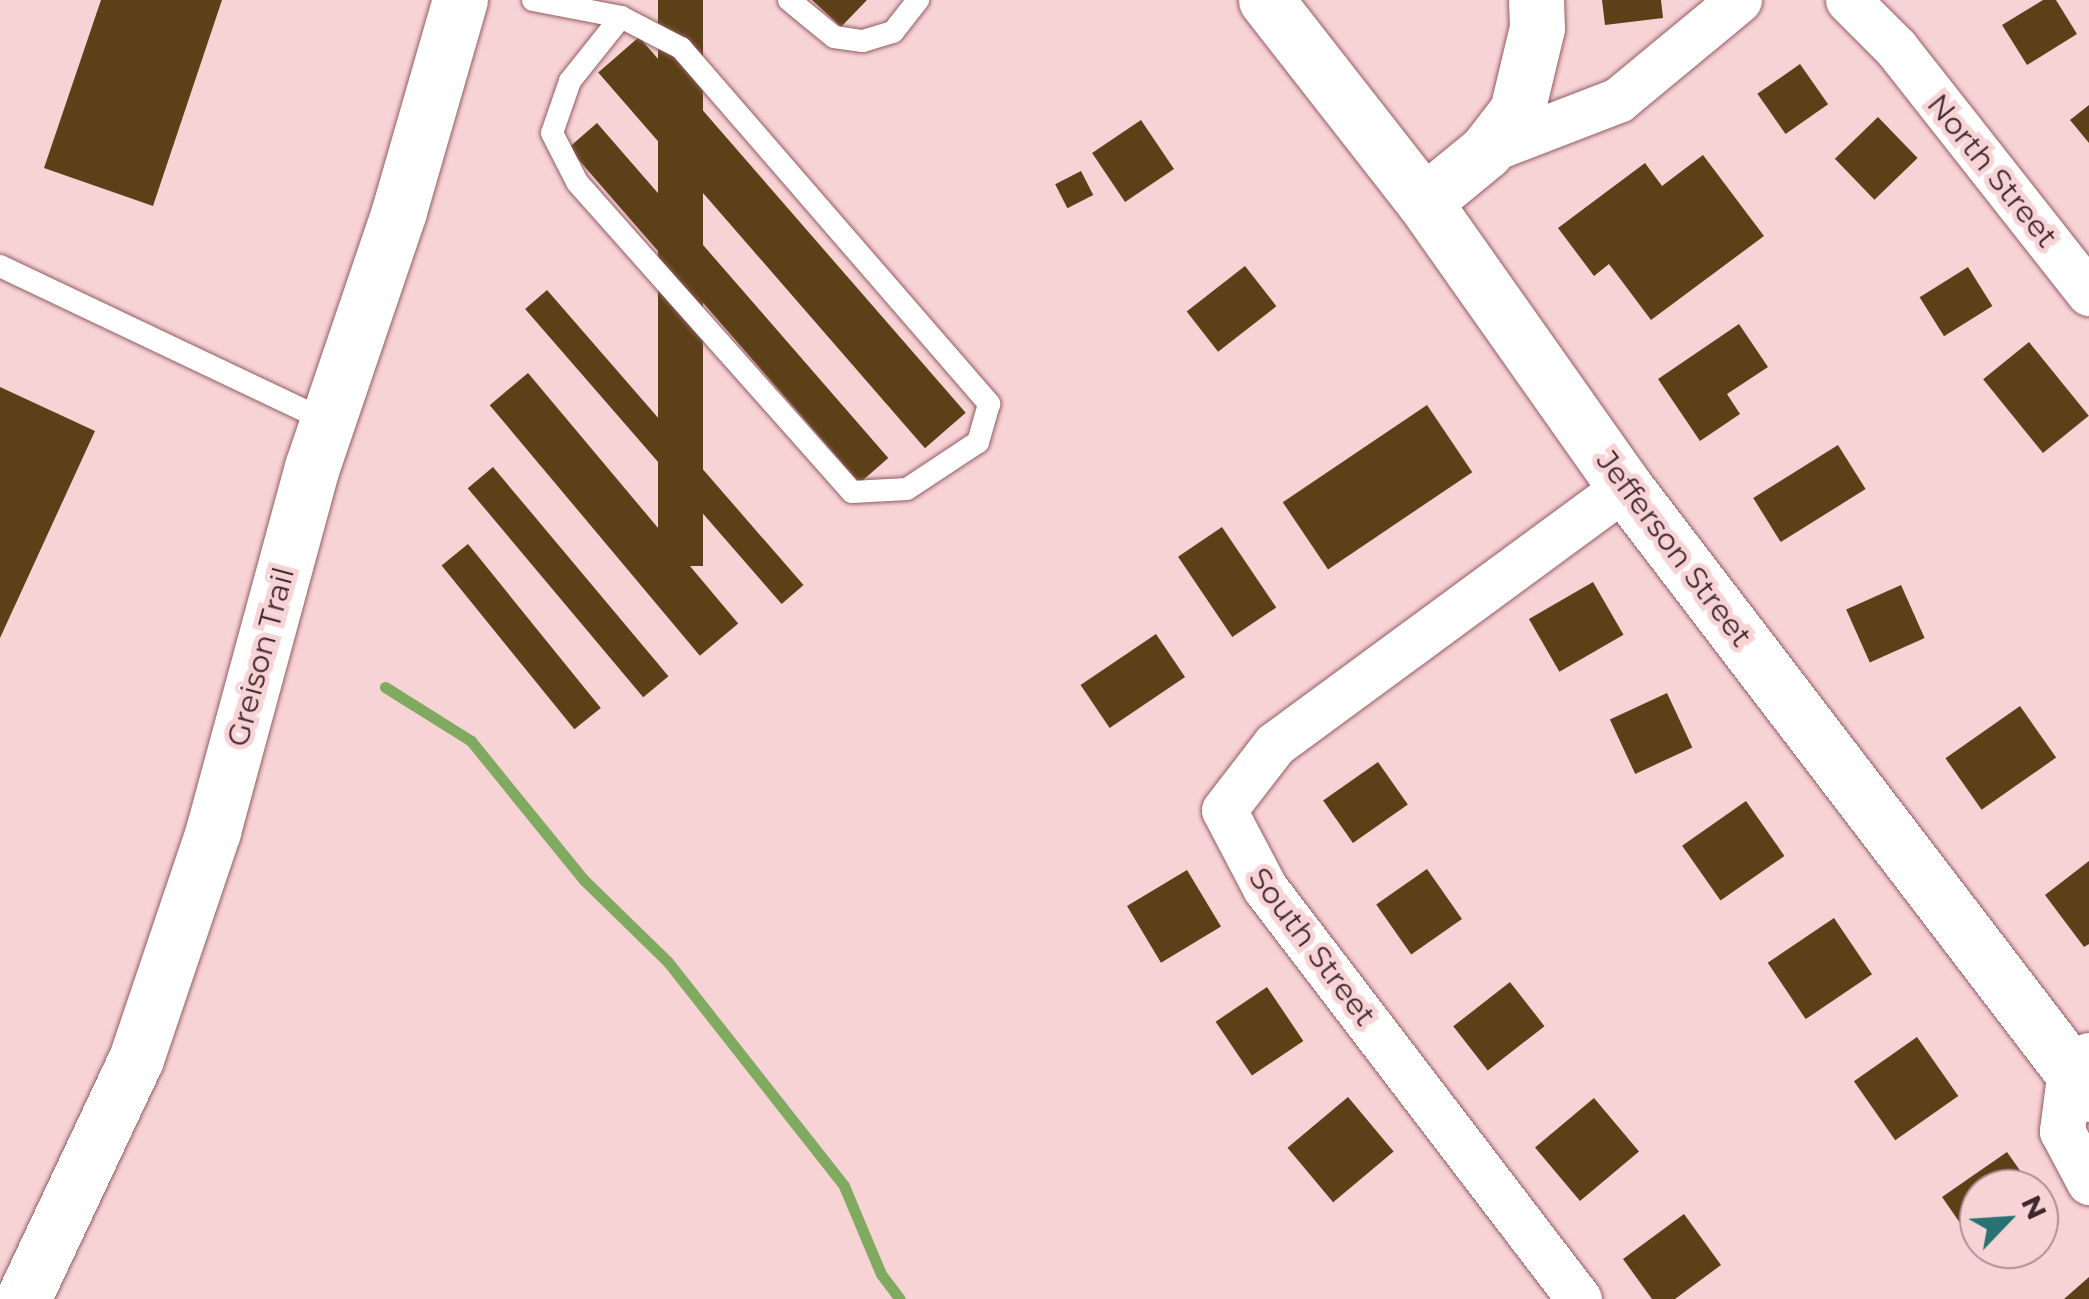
<!DOCTYPE html>
<html>
<head>
<meta charset="utf-8">
<style>
	body { margin:0 }
	#map { position:relative; width:2089px; height:1299px; overflow:hidden; background:#f8d3d6; font-family:Montserrat,sans-serif }
	div>[style] { position:absolute }
	.stream>* { height:11px; margin:-5.5px; padding:0 5.5px; transform-origin:5.5px; border-radius:5.5px; background:#7faa5f }
	.building>* { inset:0; background:#5c4017; transform-origin:0 0 }
	.roads { filter:drop-shadow(0 0 2px #925d62) drop-shadow(0 0 2px #925d62) }
	.lane>* { height:22px; margin:-11px; padding:0 11px; transform-origin:11px; border-radius:11px; background:#fff }
	.street>* { height:45px; margin:-22.5px; padding:0 22.5px; transform-origin:22.5px; border-radius:22.5px; background:#fff }
	.secondary>* { height:55px; margin:-27.5px; padding:0 27.5px; transform-origin:27.5px; border-radius:27.5px; background:#fff }
	span { translate:-50% -50%; white-space:nowrap; text-align:center; line-height:1.15; -webkit-text-stroke:10px #f8d3d6; paint-order:stroke }
	.street-label { font-size:30px; color:#41292b }
	.north { position:absolute; left:1959px; top:1169px; width:100px; height:100px; box-sizing:border-box; background:#f8d3d6; border:2px solid #af8f92; border-radius:50%; rotate:65deg; font-size:28px; font-weight:700; line-height:40px; text-align:center; color:#41292b }
	.north::after { content:''; display:block; margin:auto; width:35px; height:45px; background:#287371; clip-path:polygon(50% 0,100% 100%,50% 72%,0 100%) }
</style>
</head>
<body>
<div id="map">
	<div class="stream">
		<i style="left:385px;top:687px;width:102px;rotate:32.1deg"></i>
		<i style="left:471px;top:741px;width:179px;rotate:50.9deg"></i>
		<i style="left:584px;top:880px;width:117px;rotate:44.3deg"></i>
		<i style="left:668px;top:962px;width:285px;rotate:51.8deg"></i>
		<i style="left:844px;top:1186px;width:95px;rotate:67.2deg"></i>
		<i style="left:881px;top:1274px;width:31px;rotate:53deg"></i>
	</div>
	<div class="building">
		<i style="clip-path:polygon(101px 0,222px 0,153px 206px,44px 168px)"></i>
		<i style="left:658px;top:0;width:45px;height:566px"></i>
		<i style="clip-path:polygon(812px 0,867px 0,841px 27px)"></i>
		<i style="clip-path:polygon(1602px 0,1661px 0,1663px 18px,1605px 25px)"></i>
		<i style="clip-path:polygon(2043px 0,2056px 0,2077px 34px,2027px 65px,2002px 25px)"></i>
		<i style="left:639px;top:37px;width:498px;height:54px;rotate:49deg"></i>
		<i style="left:1800px;top:64px;width:49px;height:52px;rotate:55deg"></i>
		<i style="clip-path:polygon(2089px 105px,2089px 143px,2070px 120px)"></i>
		<i style="left:1878px;top:117px;width:57px;height:60px;rotate:46deg"></i>
		<i style="left:1141px;top:120px;width:59px;height:59px;rotate:56deg"></i>
		<i style="left:597px;top:123px;width:444px;height:38px;rotate:49deg"></i>
		<i style="clip-path:polygon(1703px 155px,1764px 236px,1651px 320px,1609px 264px,1594px 276px,1558px 228px,1645px 163px,1662px 186px)"></i>
		<i style="left:1081px;top:171px;width:27px;height:29px;rotate:63deg"></i>
		<i style="left:1245px;top:266px;width:51px;height:74px;rotate:52deg"></i>
		<i style="left:1968px;top:267px;width:46px;height:57px;rotate:58deg"></i>
		<i style="left:547px;top:290px;width:391px;height:29px;rotate:49deg"></i>
		<i style="clip-path:polygon(1739px 324px,1768px 367px,1727px 394px,1740px 414px,1700px 441px,1658px 379px)"></i>
		<i style="left:2029px;top:342px;width:95px;height:59px;rotate:51deg"></i>
		<i style="left:528px;top:373px;width:327px;height:50px;rotate:50deg"></i>
		<i style="clip-path:polygon(0 387px,95px 431px,0 638px)"></i>
		<i style="left:1427px;top:405px;width:81px;height:174px;rotate:56deg"></i>
		<i style="left:1838px;top:445px;width:52px;height:100px;rotate:58deg"></i>
		<i style="left:493px;top:467px;width:273px;height:33px;rotate:50deg"></i>
		<i style="left:1222px;top:527px;width:97px;height:53px;rotate:56deg"></i>
		<i style="left:468px;top:544px;width:211px;height:34px;rotate:51deg"></i>
		<i style="left:1593px;top:582px;width:61px;height:74px;rotate:60deg"></i>
		<i style="left:1901px;top:585px;width:58px;height:60px;rotate:66deg"></i>
		<i style="left:1156px;top:634px;width:52px;height:91px;rotate:56deg"></i>
		<i style="left:1667px;top:693px;width:60px;height:63px;rotate:65deg"></i>
		<i style="left:2020px;top:706px;width:63px;height:91px;rotate:55deg"></i>
		<i style="left:1378px;top:762px;width:52px;height:67px;rotate:55deg"></i>
		<i style="left:1746px;top:801px;width:67px;height:78px;rotate:55deg"></i>
		<i style="clip-path:polygon(2089px 861px,2089px 944px,2084px 947px,2045px 895px)"></i>
		<i style="left:1427px;top:869px;width:61px;height:62px;rotate:55deg"></i>
		<i style="left:1187px;top:870px;width:66px;height:70px;rotate:59deg"></i>
		<i style="left:1834px;top:918px;width:68px;height:80px;rotate:56deg"></i>
		<i style="left:1510px;top:982px;width:56px;height:72px;rotate:52deg"></i>
		<i style="left:1267px;top:987px;width:65px;height:62px;rotate:56deg"></i>
		<i style="left:1917px;top:1037px;width:72px;height:77px;rotate:55deg"></i>
		<i style="left:1348px;top:1097px;width:71px;height:79px;rotate:50deg"></i>
		<i style="left:1594px;top:1098px;width:70px;height:77px;rotate:50deg"></i>
		<i style="clip-path:polygon(2007px 1152px,2033px 1189px,1979px 1189px,1979px 1249px,1993px 1249px,1983px 1256px,1942px 1197px)"></i>
		<i style="clip-path:polygon(1684px 1214px,1721px 1265px,1675px 1299px,1652px 1299px,1623px 1259px)"></i>
		<i style="clip-path:polygon(2089px 1277px,2089px 1299px,2064px 1299px)"></i>
	</div>
	<div class="roads">
		<div class="lane">
			<i style="left:533px;top:0;width:90px;rotate:10.9deg"></i>
			<i style="left:621px;top:17px;width:68px;rotate:27.3deg"></i>
			<i style="left:681px;top:48px;width:471px;rotate:49.1deg"></i>
			<i style="left:989px;top:404px;width:40px;rotate:106deg"></i>
			<i style="left:978px;top:442px;width:85px;rotate:146.5deg"></i>
			<i style="left:907px;top:489px;width:55px;rotate:176.9deg"></i>
			<i style="left:852px;top:492px;width:414px;rotate:-131.6deg"></i>
			<i style="left:577px;top:182px;width:55px;rotate:-117deg"></i>
			<i style="left:552px;top:133px;width:55px;rotate:-70.9deg"></i>
			<i style="left:570px;top:81px;width:82px;rotate:-51.4deg"></i>
			<i style="left:789px;top:0;width:58px;rotate:39.4deg"></i>
			<i style="left:834px;top:37px;width:29px;rotate:8deg"></i>
			<i style="left:863px;top:41px;width:31px;rotate:-17deg"></i>
			<i style="left:893px;top:32px;width:41px;rotate:-52deg"></i>
			<i style="left:0;top:266px;width:362px;rotate:25.4deg"></i>
		</div>
		<div class="street">
			<i style="left:1848px;top:0;width:68px;rotate:45deg"></i>
			<i style="left:1896px;top:48px;width:312px;rotate:51.8deg"></i>
			<i style="left:1486px;top:151px;width:142px;rotate:-21.1deg"></i>
			<i style="left:1618px;top:100px;width:157px;rotate:-39.6deg"></i>
			<i style="left:2089px;top:1055px;width:24px;rotate:144deg"></i>
			<i style="left:2070px;top:1069px;width:63px;rotate:97.4deg"></i>
			<i style="left:2062px;top:1131px;width:58px;rotate:62.1deg"></i>
			<i style="left:1579px;top:1299px;width:517px;rotate:-127.38deg"></i>
			<i style="left:1265px;top:888px;width:88px;rotate:-117.7deg"></i>
			<i style="left:1224px;top:810px;width:83px;rotate:-52.3deg"></i>
			<i style="left:1275px;top:744px;width:434px;rotate:-36.3deg"></i>
		</div>
		<div class="secondary">
			<i style="left:1266px;top:0;width:256px;rotate:52deg"></i>
			<i style="left:1424px;top:202px;width:349px;rotate:54.8deg"></i>
			<i style="left:1625px;top:487px;width:764px;rotate:52.61deg"></i>
			<i style="left:1424px;top:202px;width:80px;rotate:-39.4deg"></i>
			<i style="left:1486px;top:151px;width:51px;rotate:-52.2deg"></i>
			<i style="left:1517px;top:111px;width:85px;rotate:-76.5deg"></i>
			<i style="left:1537px;top:28px;width:28px;rotate:-92deg"></i>
			<i style="left:23px;top:1299px;width:265px;rotate:-64.8deg"></i>
			<i style="left:136px;top:1059px;width:241px;rotate:-71.3deg"></i>
			<i style="left:213px;top:831px;width:377px;rotate:-74.8deg"></i>
			<i style="left:312px;top:467px;width:270px;rotate:-71.2deg"></i>
			<i style="left:399px;top:211px;width:220px;rotate:-73.9deg"></i>
		</div>
	</div>
	<div class="street-label">
		<span style="left:1992px;top:171px;rotate:51deg">North Street</span>
		<span style="left:1674px;top:549px;rotate:53deg">Jefferson Street</span>
		<span style="left:261px;top:657px;rotate:-75deg">Greison Trail</span>
		<span style="left:1312px;top:947px;rotate:53deg">South Street</span>
	</div>
	<div class="north">N</div>
</div>
</body>
</html>
